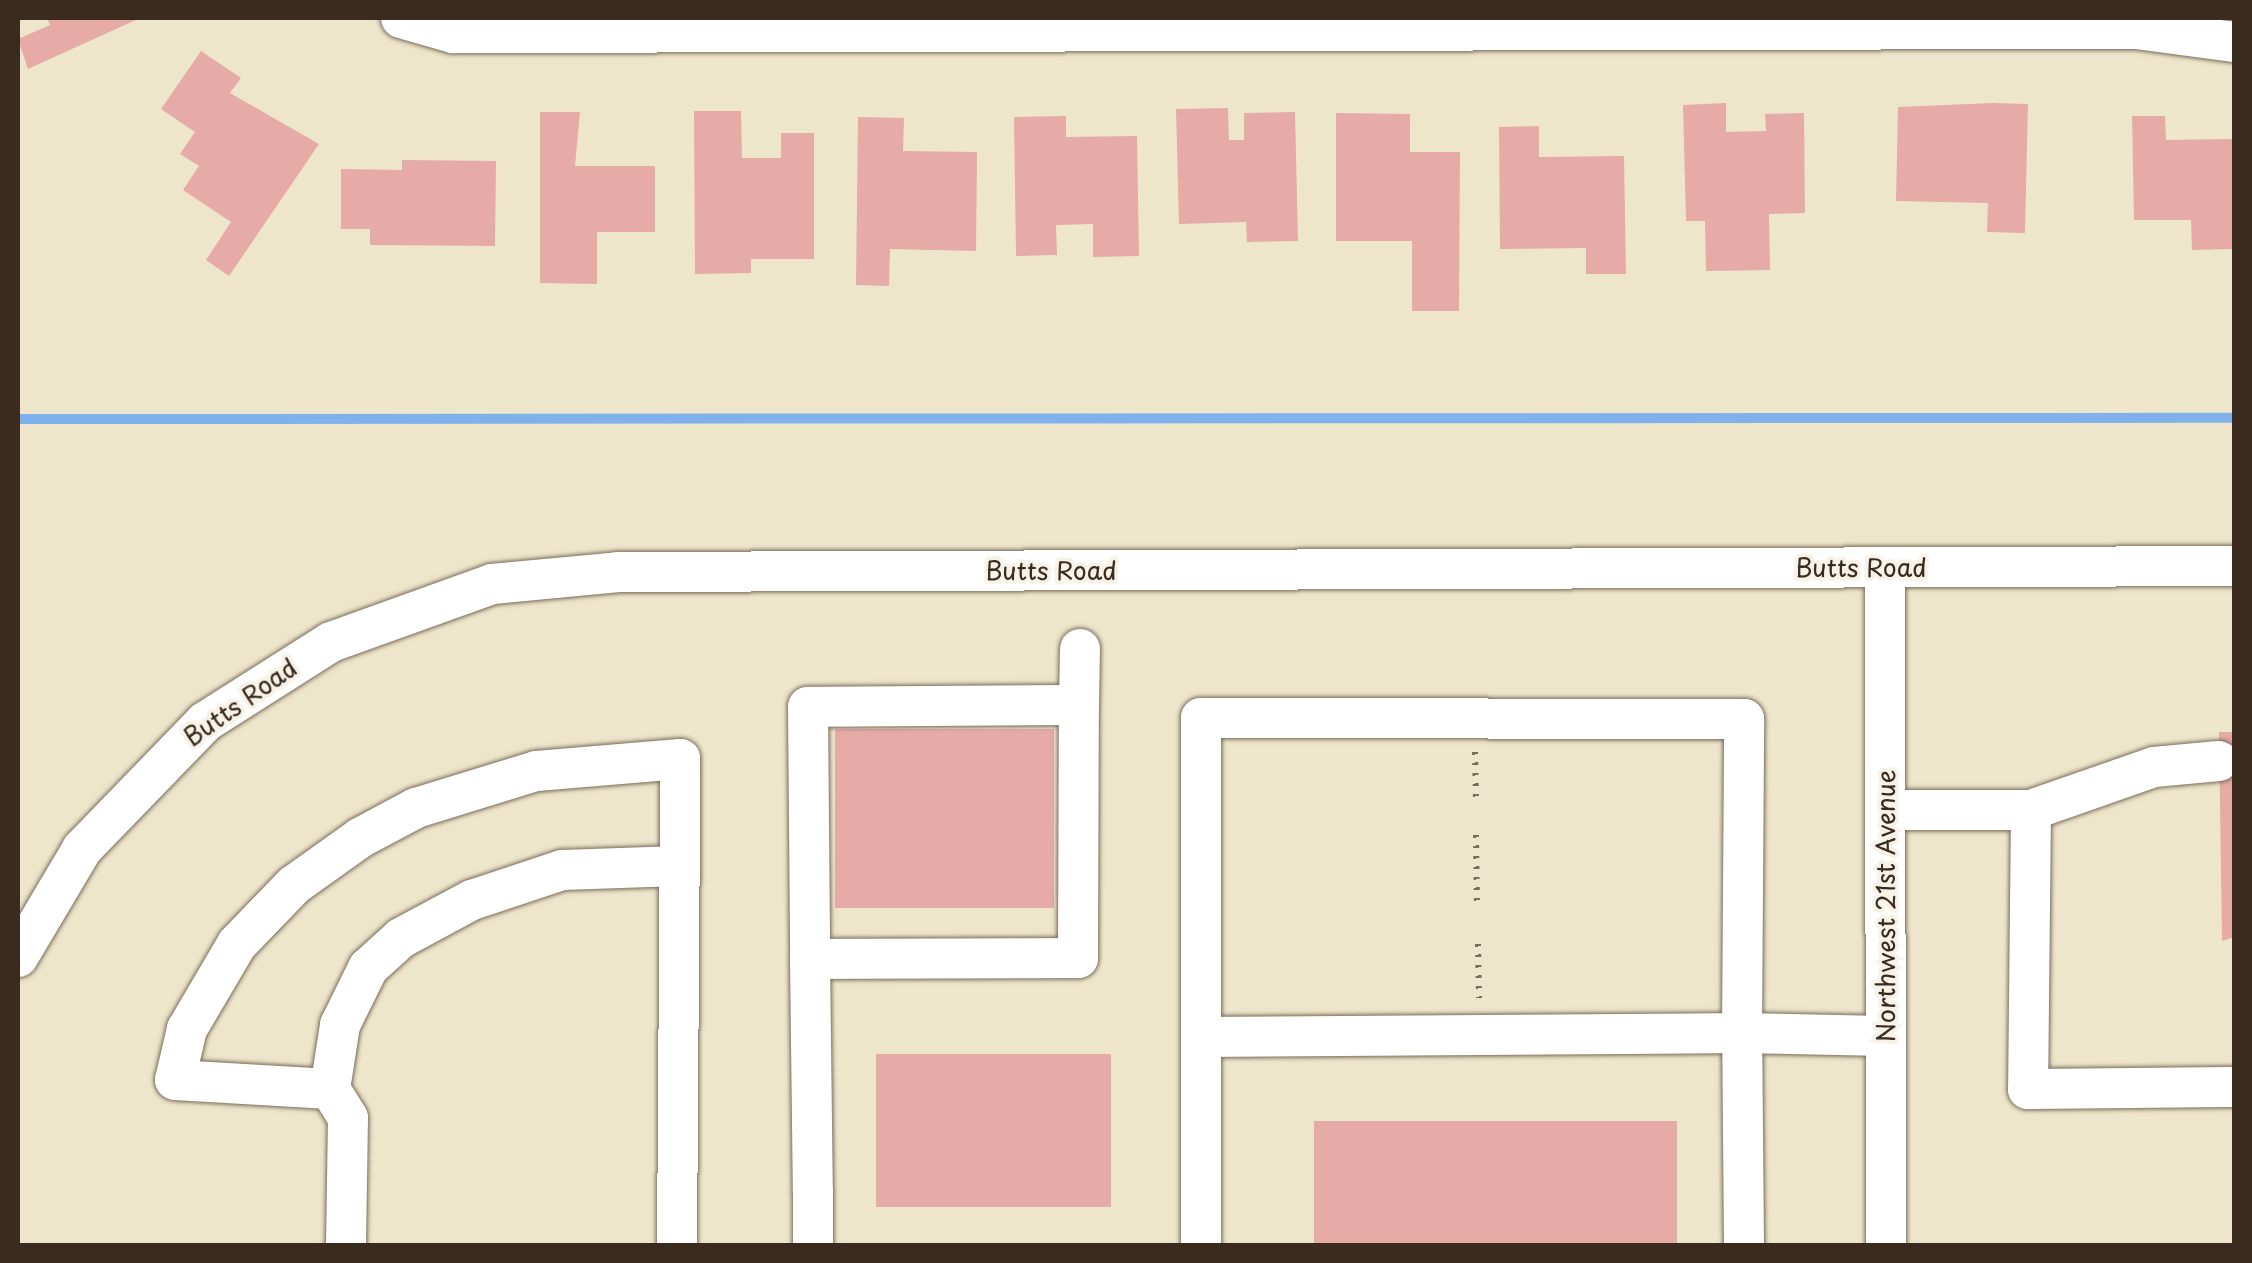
<!DOCTYPE html>
<html>
<head>
<meta charset="utf-8">
<style>
	body { margin:0 }
	#map { position:relative; width:2252px; height:1263px; overflow:hidden; background:#eee6cb; font-family:"Playpen Sans",sans-serif }
	div>[style] { position:absolute }
	.stream>* { height:10px; margin:-5px; padding:0 5px; transform-origin:5px; border-radius:5px; background:#7fb2ec }
	.building>* { inset:0; background:#e6aaa7; transform-origin:0 0 }
	.path>* { height:6px; margin-top:-3px; transform-origin:0; background:repeating-linear-gradient(90deg,#7a6c5b 0 2.5px,transparent 0 10.5px) }
	.roads { filter:drop-shadow(0 0 2px #7a6c5b) drop-shadow(0 0 2px #7a6c5b) }
	.minor>* { height:40px; margin:-20px; padding:0 20px; transform-origin:20px; border-radius:20px; background:#fff }
	span { translate:-50% -50%; white-space:nowrap; text-align:center; line-height:1.15; -webkit-text-stroke:8px #f7f3e8; paint-order:stroke }
	.street-label { font-size:25px; color:#3b2a1e }
	.frame { position:absolute; inset:0; border:20px solid #3b2a1e; pointer-events:none }
</style>
</head>
<body>
<div id="map">
	<div class="stream">
		<i style="left:18px;top:419px;width:2216px;rotate:-0.03deg"></i>
	</div>
	<div class="building">
		<i style="clip-path:polygon(47px 18px,140px 18px,28px 69px,18px 39px,50px 25px)"></i>
		<i style="clip-path:polygon(201px 51px,241px 78px,230px 93px,319px 144px,229px 276px,206px 260px,231px 222px,183px 190px,199px 166px,180px 154px,195px 132px,161px 109px)"></i>
		<i style="clip-path:polygon(1726px 103px,1726px 132px,1766px 131px,1765px 114px,1804px 113px,1805px 213px,1769px 214px,1770px 270px,1706px 271px,1705px 221px,1686px 221px,1683px 105px)"></i>
		<i style="clip-path:polygon(1993px 103px,2028px 104px,2025px 233px,1987px 232px,1988px 203px,1896px 201px,1898px 107px)"></i>
		<i style="clip-path:polygon(1228px 108px,1229px 140px,1244px 140px,1244px 113px,1295px 112px,1298px 241px,1247px 242px,1246px 222px,1179px 224px,1176px 109px)"></i>
		<i style="clip-path:polygon(694px 111px,741px 111px,742px 158px,781px 158px,781px 133px,814px 133px,814px 259px,751px 259px,751px 273px,695px 274px)"></i>
		<i style="clip-path:polygon(540px 112px,580px 112px,575px 166px,655px 166px,655px 232px,597px 232px,597px 284px,540px 283px)"></i>
		<i style="clip-path:polygon(1336px 113px,1410px 114px,1410px 152px,1460px 152px,1459px 311px,1412px 311px,1412px 241px,1336px 241px)"></i>
		<i style="clip-path:polygon(1066px 116px,1066px 137px,1137px 136px,1139px 256px,1093px 257px,1093px 224px,1056px 225px,1057px 255px,1016px 256px,1014px 117px)"></i>
		<i style="clip-path:polygon(2132px 116px,2165px 116px,2166px 140px,2234px 139px,2234px 249px,2192px 250px,2191px 220px,2134px 220px)"></i>
		<i style="clip-path:polygon(858px 117px,904px 118px,903px 151px,977px 152px,976px 251px,890px 249px,889px 286px,856px 285px)"></i>
		<i style="clip-path:polygon(1539px 126px,1539px 157px,1624px 156px,1626px 274px,1586px 274px,1586px 248px,1500px 249px,1499px 127px)"></i>
		<i style="clip-path:polygon(402px 160px,496px 161px,495px 246px,370px 245px,370px 229px,341px 229px,341px 169px,402px 170px)"></i>
		<i style="left:835px;top:729px;width:219px;height:179px"></i>
		<i style="clip-path:polygon(2219px 732px,2234px 732px,2234px 937px,2222px 941px)"></i>
		<i style="left:876px;top:1054px;width:235px;height:153px"></i>
		<i style="left:1314px;top:1121px;width:363px;height:125px"></i>
	</div>
	<div class="path">
		<i style="left:1475px;top:752px;width:46px;rotate:88.8deg"></i>
		<i style="left:1476px;top:835px;width:71px;rotate:89.2deg"></i>
		<i style="left:1478px;top:944px;width:54px;rotate:88.9deg"></i>
	</div>
	<div class="roads">
		<div class="minor">
			<i style="left:401px;top:18px;width:54px;rotate:16.1deg"></i>
			<i style="left:453px;top:33px;width:1684px;rotate:-0.14deg"></i>
			<i style="left:2137px;top:29px;width:98px;rotate:7.6deg"></i>
			<i style="left:1885px;top:567px;width:679px;rotate:89.92deg"></i>
			<i style="left:1079px;top:705px;width:56px;rotate:-89deg"></i>
			<i style="left:1885px;top:810px;width:146px"></i>
			<i style="left:2031px;top:810px;width:130px;rotate:-19.3deg"></i>
			<i style="left:2154px;top:767px;width:65px;rotate:-5.3deg"></i>
			<i style="left:2031px;top:810px;width:279px;rotate:90.6deg"></i>
			<i style="left:2028px;top:1089px;width:206px;rotate:-0.6deg"></i>
			<i style="left:18px;top:957px;width:126px;rotate:-59.3deg"></i>
			<i style="left:82px;top:849px;width:177px;rotate:-45.9deg"></i>
			<i style="left:205px;top:722px;width:149px;rotate:-32.4deg"></i>
			<i style="left:331px;top:642px;width:171px;rotate:-19.8deg"></i>
			<i style="left:492px;top:584px;width:127px;rotate:-5.4deg"></i>
			<i style="left:618px;top:572px;width:1616px;rotate:-0.21deg"></i>
			<i style="left:810px;top:959px;width:268px;rotate:-0.2deg"></i>
			<i style="left:1078px;top:958px;width:253px;rotate:-89.8deg"></i>
			<i style="left:1079px;top:705px;width:271px;rotate:179.6deg"></i>
			<i style="left:808px;top:707px;width:252px;rotate:89.5deg"></i>
			<i style="left:810px;top:959px;width:233px;rotate:89.3deg"></i>
			<i style="left:813px;top:1192px;width:54px;rotate:90deg"></i>
			<i style="left:1201px;top:1037px;width:209px;rotate:90deg"></i>
			<i style="left:330px;top:1089px;width:34px;rotate:58deg"></i>
			<i style="left:348px;top:1118px;width:128px;rotate:90.9deg"></i>
			<i style="left:677px;top:1246px;width:487px;rotate:-89.6deg"></i>
			<i style="left:680px;top:759px;width:144px;rotate:175.2deg"></i>
			<i style="left:536px;top:771px;width:126px;rotate:162.9deg"></i>
			<i style="left:416px;top:808px;width:64px;rotate:151.8deg"></i>
			<i style="left:360px;top:838px;width:81px;rotate:144.5deg"></i>
			<i style="left:294px;top:885px;width:82px;rotate:134deg"></i>
			<i style="left:237px;top:944px;width:99px;rotate:120.5deg"></i>
			<i style="left:187px;top:1029px;width:52px;rotate:103.2deg"></i>
			<i style="left:175px;top:1080px;width:155px;rotate:3.3deg"></i>
			<i style="left:330px;top:1089px;width:65px;rotate:-81.1deg"></i>
			<i style="left:340px;top:1025px;width:64px;rotate:-63.8deg"></i>
			<i style="left:368px;top:968px;width:45px;rotate:-42.3deg"></i>
			<i style="left:401px;top:938px;width:81px;rotate:-28.2deg"></i>
			<i style="left:472px;top:900px;width:95px;rotate:-18.4deg"></i>
			<i style="left:562px;top:870px;width:117px;rotate:-2deg"></i>
			<i style="left:1744px;top:1246px;width:213px;rotate:-90.5deg"></i>
			<i style="left:1742px;top:1033px;width:314px;rotate:-89.6deg"></i>
			<i style="left:1744px;top:719px;width:543px;rotate:-179.89deg"></i>
			<i style="left:1201px;top:718px;width:319px;rotate:90deg"></i>
			<i style="left:1201px;top:1037px;width:541px;rotate:-0.42deg"></i>
			<i style="left:1742px;top:1033px;width:143px;rotate:1.2deg"></i>
		</div>
	</div>
	<div class="street-label">
		<span style="left:1861px;top:567px">Butts Road</span>
		<span style="left:1051px;top:570px">Butts Road</span>
		<span style="left:240px;top:702px;rotate:-35deg">Butts Road</span>
		<span style="left:1885px;top:906px;rotate:-90deg">Northwest 21st Avenue</span>
	</div>
	<div class="frame"></div>
</div>
</body>
</html>
